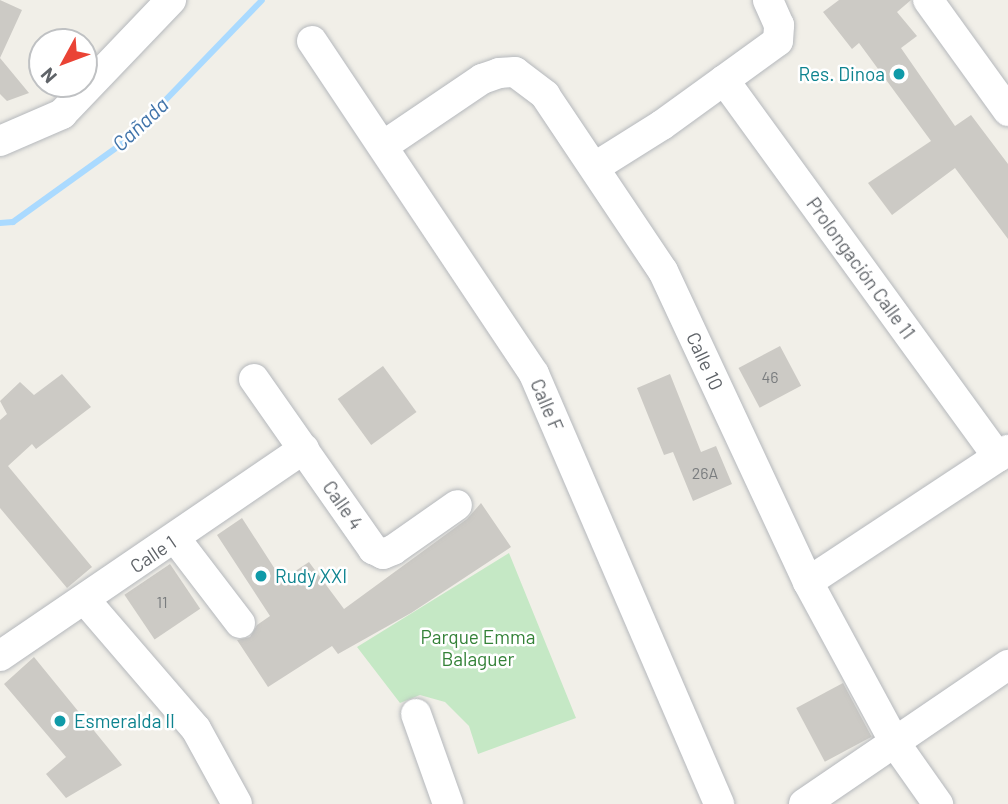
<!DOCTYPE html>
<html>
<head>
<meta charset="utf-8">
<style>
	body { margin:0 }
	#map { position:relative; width:1008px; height:804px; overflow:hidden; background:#f1efe8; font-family:Barlow,sans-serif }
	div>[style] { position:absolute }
	.green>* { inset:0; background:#c5e8c5 }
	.stream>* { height:6px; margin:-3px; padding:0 3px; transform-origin:3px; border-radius:3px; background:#aadaff }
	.building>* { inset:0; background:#cccac5; transform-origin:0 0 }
	.roads { filter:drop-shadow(0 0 2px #b5b8bc) drop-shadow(0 0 2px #b5b8bc) }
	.minor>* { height:30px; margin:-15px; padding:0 15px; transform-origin:15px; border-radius:15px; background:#fff }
	.dots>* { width:19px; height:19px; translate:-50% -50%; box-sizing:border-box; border:4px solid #fff; border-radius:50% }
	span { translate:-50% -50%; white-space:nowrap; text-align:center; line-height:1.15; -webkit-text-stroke:5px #fff; paint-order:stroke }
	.number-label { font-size:16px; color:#7a7d7f }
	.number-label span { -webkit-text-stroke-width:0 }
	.culture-label { font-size:19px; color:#0d838f }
	.right { translate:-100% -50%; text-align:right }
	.left { translate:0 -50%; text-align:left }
	.street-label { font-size:19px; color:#5f6368 }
	.park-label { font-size:19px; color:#348238 }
	.water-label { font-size:21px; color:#4174aa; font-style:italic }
	.north { position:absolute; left:28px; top:28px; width:70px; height:70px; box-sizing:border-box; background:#fff; border:2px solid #bfc1c3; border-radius:50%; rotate:229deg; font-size:19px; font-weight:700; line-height:28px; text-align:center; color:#5f6368 }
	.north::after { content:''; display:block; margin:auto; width:24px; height:32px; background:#ea4335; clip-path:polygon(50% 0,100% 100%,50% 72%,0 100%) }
</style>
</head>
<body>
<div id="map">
	<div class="green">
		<i style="clip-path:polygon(509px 553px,576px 718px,478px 754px,469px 726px,445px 702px,420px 695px,400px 703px,357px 647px)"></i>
	</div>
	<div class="stream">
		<i style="left:0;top:223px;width:13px;rotate:-4deg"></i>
		<i style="left:13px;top:222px;width:140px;rotate:-35.7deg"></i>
		<i style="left:127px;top:140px;width:194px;rotate:-46deg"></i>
	</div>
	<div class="building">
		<i style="clip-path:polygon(0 0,22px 10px,0 58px,29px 93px,7px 101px,0 94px)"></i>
		<i style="clip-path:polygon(839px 0,911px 0,897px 12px,917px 36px,901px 48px,955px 126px,971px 115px,1008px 164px,1008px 239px,955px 168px,892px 215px,868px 183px,931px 141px,859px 43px,852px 49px,823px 12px)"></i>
		<i style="left:780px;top:346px;width:45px;height:47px;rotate:62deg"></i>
		<i style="left:383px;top:366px;width:57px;height:56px;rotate:54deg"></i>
		<i style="clip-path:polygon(62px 374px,91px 407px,36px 449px,32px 444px,8px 466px,92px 567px,67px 588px,0 508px,0 420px,7px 414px,0 401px,20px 382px,34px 395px)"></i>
		<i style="clip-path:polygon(670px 374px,701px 452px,716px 446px,732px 484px,693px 501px,673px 452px,664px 455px,637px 388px)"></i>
		<i style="clip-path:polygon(481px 503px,511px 547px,411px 613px,338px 654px,332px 646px,268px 687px,237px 640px,250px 637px,257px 625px,270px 616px,217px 535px,242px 518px,282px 580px,309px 562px,344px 609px,467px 519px)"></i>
		<i style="left:170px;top:564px;width:54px;height:55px;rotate:56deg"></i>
		<i style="clip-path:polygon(34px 657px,122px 765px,66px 798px,46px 774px,66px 757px,4px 684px)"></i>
		<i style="left:843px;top:683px;width:61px;height:53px;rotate:62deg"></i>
	</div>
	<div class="roads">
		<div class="minor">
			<i style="left:928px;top:0;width:137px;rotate:54.2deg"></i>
			<i style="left:312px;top:41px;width:400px;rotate:56.3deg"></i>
			<i style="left:534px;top:374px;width:468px;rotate:66.7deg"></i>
			<i style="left:724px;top:80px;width:466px;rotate:54deg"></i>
			<i style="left:0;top:141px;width:68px;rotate:-23.5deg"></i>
			<i style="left:62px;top:114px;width:158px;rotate:-46.3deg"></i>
			<i style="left:383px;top:146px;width:120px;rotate:-34.1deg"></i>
			<i style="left:482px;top:79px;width:18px;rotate:-19deg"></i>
			<i style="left:499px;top:73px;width:16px;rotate:-4deg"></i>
			<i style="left:515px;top:72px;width:38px;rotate:37deg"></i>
			<i style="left:545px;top:95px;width:212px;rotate:56.2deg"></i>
			<i style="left:663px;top:271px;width:343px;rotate:65deg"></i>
			<i style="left:808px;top:582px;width:183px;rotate:61.6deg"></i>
			<i style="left:895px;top:743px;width:75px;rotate:54.8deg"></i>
			<i style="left:595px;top:167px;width:79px;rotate:-32.1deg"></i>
			<i style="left:662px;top:125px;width:143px;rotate:-35.9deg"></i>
			<i style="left:778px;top:41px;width:16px;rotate:-86deg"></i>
			<i style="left:779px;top:25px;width:27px;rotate:-114deg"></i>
			<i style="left:254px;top:379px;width:208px;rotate:55deg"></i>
			<i style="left:373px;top:549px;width:11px;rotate:27deg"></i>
			<i style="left:383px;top:554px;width:11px;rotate:-22deg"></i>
			<i style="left:393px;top:550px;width:78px;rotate:-35.1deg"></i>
			<i style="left:175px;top:538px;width:107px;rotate:52.6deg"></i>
			<i style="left:808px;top:582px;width:240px;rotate:-33.4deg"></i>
			<i style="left:85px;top:600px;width:170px;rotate:49.3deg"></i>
			<i style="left:196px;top:729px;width:85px;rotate:61.3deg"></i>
			<i style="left:0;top:656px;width:368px;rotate:-34.3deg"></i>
			<i style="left:416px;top:714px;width:96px;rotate:70.4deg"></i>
			<i style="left:804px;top:804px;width:247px;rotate:-34.3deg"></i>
		</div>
	</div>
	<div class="dots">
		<i style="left:899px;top:74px;background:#0f9aa8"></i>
		<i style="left:261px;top:576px;background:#0f9aa8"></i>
		<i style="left:60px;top:721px;background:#0f9aa8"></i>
	</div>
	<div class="number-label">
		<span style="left:770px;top:377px">46</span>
		<span style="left:705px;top:473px">26A</span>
		<span style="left:162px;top:602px">11</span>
	</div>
	<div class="culture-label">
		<span class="right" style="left:885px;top:74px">Res. Dinoa</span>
		<span class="left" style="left:275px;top:576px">Rudy XXI</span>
		<span class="left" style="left:74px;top:721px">Esmeralda II</span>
	</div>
	<div class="street-label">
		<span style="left:861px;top:268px;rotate:54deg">Prolongación Calle 11</span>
		<span style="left:705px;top:361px;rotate:65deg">Calle 10</span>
		<span style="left:547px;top:405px;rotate:67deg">Calle F</span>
		<span style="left:343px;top:505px;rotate:55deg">Calle 4</span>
		<span style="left:153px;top:554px;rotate:-34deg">Calle 1</span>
	</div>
	<div class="park-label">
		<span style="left:478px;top:648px">Parque Emma<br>Balaguer</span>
	</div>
	<div class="water-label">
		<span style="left:140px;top:124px;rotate:-43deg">Cañada</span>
	</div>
	<div class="north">N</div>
</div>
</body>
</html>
